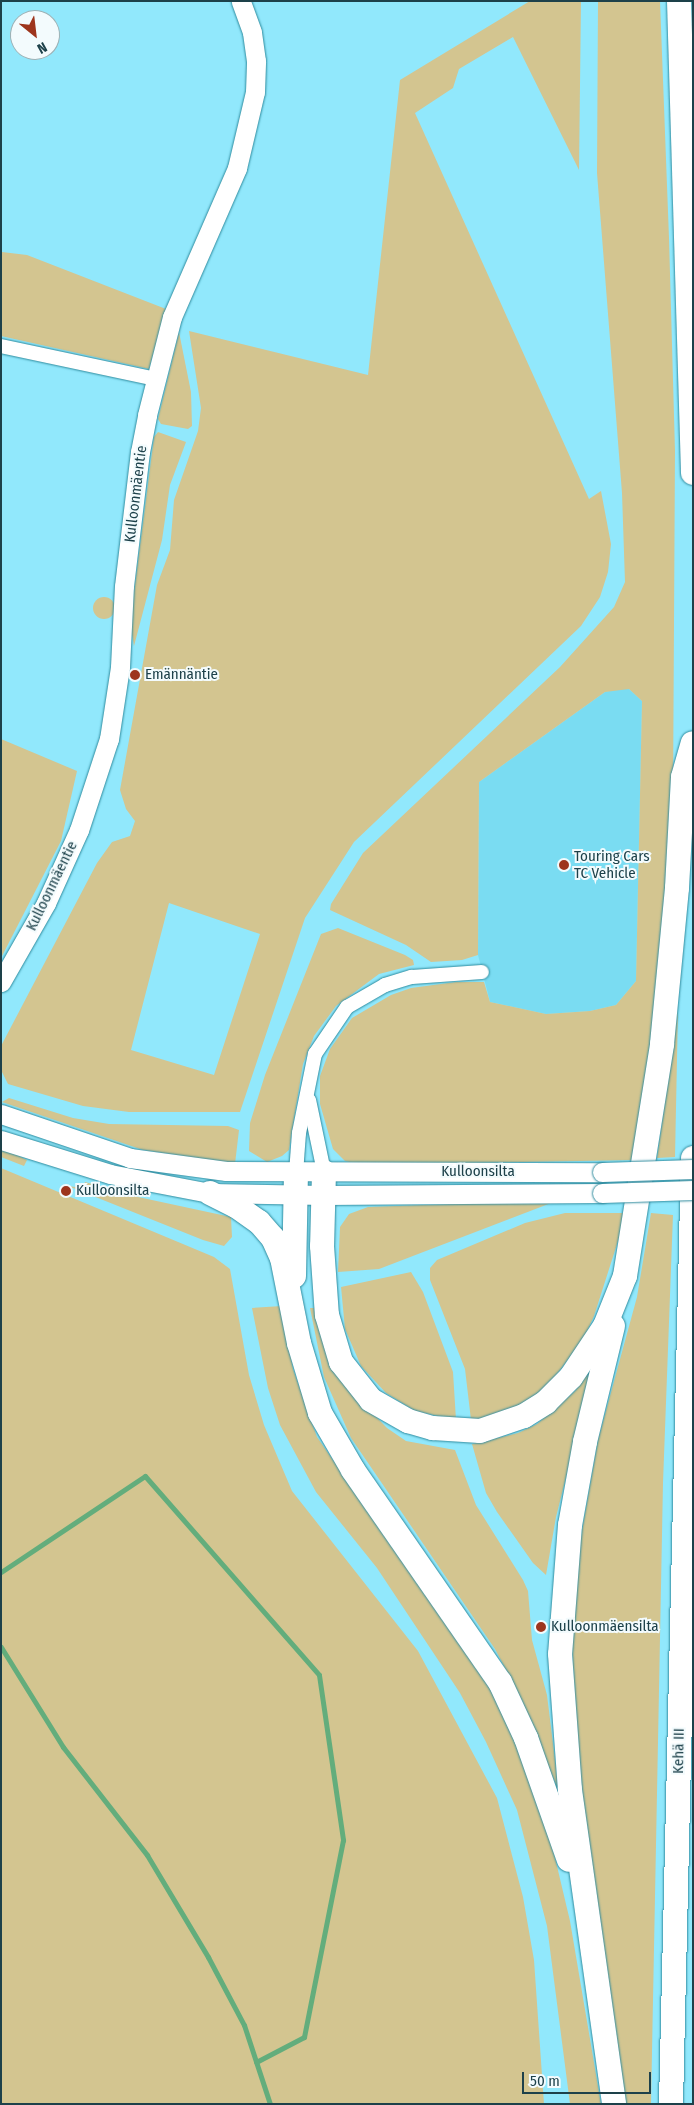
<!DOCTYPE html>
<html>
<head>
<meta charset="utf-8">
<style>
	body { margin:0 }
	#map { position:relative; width:694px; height:2105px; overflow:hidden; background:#91e8fc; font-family:"Fira Sans Condensed",sans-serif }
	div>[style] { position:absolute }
	.built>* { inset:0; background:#7adcf2 }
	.green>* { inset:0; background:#d3c590 }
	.round { border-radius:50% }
	.stream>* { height:5px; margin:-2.5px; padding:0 2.5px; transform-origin:2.5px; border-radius:2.5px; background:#63ad7c }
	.roads { filter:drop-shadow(0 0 1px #2f8b9e) drop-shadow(0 0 1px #2f8b9e) }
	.street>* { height:14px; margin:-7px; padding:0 7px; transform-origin:7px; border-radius:7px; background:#fff }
	.secondary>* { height:19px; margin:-9.5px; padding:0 9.5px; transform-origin:9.5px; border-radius:9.5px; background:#fff }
	.highway>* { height:24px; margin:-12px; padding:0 12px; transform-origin:12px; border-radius:12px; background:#fff }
	.bridges { filter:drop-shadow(0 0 1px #2f8b9e) drop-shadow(0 0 1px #2f8b9e) }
	.secondary-bridge>* { height:19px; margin:-9.5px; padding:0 9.5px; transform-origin:9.5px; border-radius:9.5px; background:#fff }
	.dots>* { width:14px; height:14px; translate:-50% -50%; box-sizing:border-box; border:2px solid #f3fbfd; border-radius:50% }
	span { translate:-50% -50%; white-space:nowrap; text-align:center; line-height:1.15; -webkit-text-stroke:4px #f3fbfd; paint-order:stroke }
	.street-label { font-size:15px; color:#1d414a }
	.poi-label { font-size:15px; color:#1d414a }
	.left { translate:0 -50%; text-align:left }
	.frame { position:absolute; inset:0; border:2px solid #1d414a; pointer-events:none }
	.north { position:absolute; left:10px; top:10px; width:50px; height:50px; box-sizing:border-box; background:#f3fbfd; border:1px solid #9db1b5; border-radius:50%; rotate:151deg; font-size:14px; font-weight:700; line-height:20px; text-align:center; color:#1d414a }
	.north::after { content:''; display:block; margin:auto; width:18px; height:22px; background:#9d351d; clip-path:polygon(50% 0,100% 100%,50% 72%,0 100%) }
	.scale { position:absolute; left:522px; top:2072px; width:129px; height:22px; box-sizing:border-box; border:2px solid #1d414a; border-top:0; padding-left:6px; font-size:15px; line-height:18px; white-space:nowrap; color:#1d414a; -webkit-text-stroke:4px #f3fbfd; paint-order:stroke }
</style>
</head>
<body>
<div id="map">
	<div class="built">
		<i style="clip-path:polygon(619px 689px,629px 689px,642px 701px,636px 981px,616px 1005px,590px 1011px,546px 1014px,490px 1002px,478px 955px,479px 782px,605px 692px)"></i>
	</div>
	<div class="green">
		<i style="clip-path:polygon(evenodd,530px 1px,581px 1px,579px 170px,513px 37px,459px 69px,453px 88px,415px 113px,589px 499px,601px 491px,611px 544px,608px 572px,600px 597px,581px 626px,354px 842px,305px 918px,240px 1112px,129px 1112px,83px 1106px,8px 1084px,1px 1070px,1px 1046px,97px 863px,112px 842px,130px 836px,135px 821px,126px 809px,120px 790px,157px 585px,170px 550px,174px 500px,198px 431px,201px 408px,189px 331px,368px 375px,400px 80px,530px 1px,169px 903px,260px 934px,214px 1075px,131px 1050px,169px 903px)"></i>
		<i style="clip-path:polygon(598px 1px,660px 1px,669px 238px,675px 451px,673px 797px,669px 889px,637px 1160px,363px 1165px,345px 1161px,333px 1149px,320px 1104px,320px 1076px,330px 1049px,352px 1018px,391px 995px,411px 988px,456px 982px,484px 982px,490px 1002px,546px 1014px,590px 1011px,616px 1005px,636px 981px,642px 701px,629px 689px,605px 692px,479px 782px,478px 955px,462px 960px,431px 962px,406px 945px,330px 910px,331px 904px,363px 853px,560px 667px,614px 607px,625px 582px,622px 493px,597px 173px)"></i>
		<i style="clip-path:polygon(1px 248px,2px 252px,27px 255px,166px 309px,149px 369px,1px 336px)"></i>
		<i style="clip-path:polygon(179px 332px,191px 392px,192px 426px,188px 429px,161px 424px,158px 419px)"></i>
		<i style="clip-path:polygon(158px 432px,186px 442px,170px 485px,162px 540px,134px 646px,130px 623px,154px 437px)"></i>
		<i class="round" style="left:93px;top:597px;width:22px;height:22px"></i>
		<i style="clip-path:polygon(1px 739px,77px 771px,61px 841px,1px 958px)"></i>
		<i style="clip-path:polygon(338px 928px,405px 955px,413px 960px,414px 965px,379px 974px,336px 1006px,314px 1036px,303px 1064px,289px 1150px,282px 1156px,267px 1162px,249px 1151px,250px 1123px,265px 1075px,321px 934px)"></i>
		<i style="clip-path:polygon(678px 1010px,675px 1157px,657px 1158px)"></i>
		<i style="clip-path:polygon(9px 1098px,73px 1118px,109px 1124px,228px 1126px,239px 1130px,235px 1164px,143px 1150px,2px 1102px)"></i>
		<i style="clip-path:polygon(1px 1147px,27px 1160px,24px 1166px,1px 1157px)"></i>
		<i style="clip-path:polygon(1px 1168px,214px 1257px,230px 1269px,249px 1375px,264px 1425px,292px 1491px,418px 1651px,497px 1798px,523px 1897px,534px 1960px,544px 2104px,1px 2104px)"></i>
		<i style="clip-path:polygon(85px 1182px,138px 1197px,231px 1217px,232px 1237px,224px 1246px,203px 1240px,68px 1186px,83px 1188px)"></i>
		<i style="clip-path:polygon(559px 1200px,379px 1269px,338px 1272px,340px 1227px,349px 1214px,368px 1207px)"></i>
		<i style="clip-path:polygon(565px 1213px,627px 1213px,594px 1316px,583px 1340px,550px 1383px,527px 1403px,489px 1418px,471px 1420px,465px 1369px,430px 1280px,430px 1268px,437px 1260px,525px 1223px)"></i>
		<i style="clip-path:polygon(651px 1213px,673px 1215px,663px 1483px,651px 2104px,626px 2104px,581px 1795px,570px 1617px,577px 1559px,598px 1440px,637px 1297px)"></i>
		<i style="clip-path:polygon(411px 1272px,423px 1292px,453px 1372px,456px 1420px,415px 1411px,386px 1393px,361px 1366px,345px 1329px,341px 1287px)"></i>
		<i style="clip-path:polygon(282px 1306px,293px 1369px,317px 1437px,500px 1699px,547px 1824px,570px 1921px,601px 2104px,570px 2104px,547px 1926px,517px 1810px,486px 1742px,460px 1693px,377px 1568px,316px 1492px,280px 1425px,268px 1388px,252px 1308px)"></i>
		<i style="clip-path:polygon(310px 1308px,314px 1308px,323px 1341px,355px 1395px,387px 1428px,406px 1441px,455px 1450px,476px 1505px,523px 1580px,528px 1591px,532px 1640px,547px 1695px,559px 1792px,516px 1689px,495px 1649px,351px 1438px,324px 1377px)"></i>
		<i style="clip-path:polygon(589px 1371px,593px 1371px,556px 1517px,546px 1575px,533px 1563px,497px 1512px,486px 1493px,472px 1444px,518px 1433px,537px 1424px,575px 1391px)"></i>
	</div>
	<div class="stream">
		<i style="left:1px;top:1572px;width:173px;rotate:-33.7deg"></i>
		<i style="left:145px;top:1476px;width:264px;rotate:48.8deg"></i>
		<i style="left:319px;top:1675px;width:167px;rotate:81.7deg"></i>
		<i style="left:343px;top:1840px;width:201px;rotate:101.2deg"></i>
		<i style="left:304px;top:2037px;width:54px;rotate:152.5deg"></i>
		<i style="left:1px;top:1647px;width:118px;rotate:58.2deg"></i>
		<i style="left:63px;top:1747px;width:137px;rotate:52.1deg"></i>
		<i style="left:147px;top:1855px;width:119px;rotate:59.1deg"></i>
		<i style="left:208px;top:1957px;width:77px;rotate:62.1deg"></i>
		<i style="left:244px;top:2025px;width:83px;rotate:71.8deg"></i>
	</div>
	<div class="roads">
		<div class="street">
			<i style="left:1px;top:346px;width:158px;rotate:12deg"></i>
			<i style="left:309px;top:1100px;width:74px;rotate:78.2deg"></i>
			<i style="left:296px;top:1173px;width:40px;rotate:-85.7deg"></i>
			<i style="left:299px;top:1133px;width:81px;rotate:-78.6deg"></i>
			<i style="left:315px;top:1054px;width:57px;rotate:-55.8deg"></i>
			<i style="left:347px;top:1007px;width:44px;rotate:-30.1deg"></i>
			<i style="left:385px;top:985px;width:28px;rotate:-17deg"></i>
			<i style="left:412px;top:977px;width:70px;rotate:-4.1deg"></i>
		</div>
		<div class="secondary">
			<i style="left:1px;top:982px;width:91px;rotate:-60.3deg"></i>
			<i style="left:46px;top:903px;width:80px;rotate:-65.7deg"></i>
			<i style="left:79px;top:830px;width:96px;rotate:-71.8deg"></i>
			<i style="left:109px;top:739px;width:73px;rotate:-81.3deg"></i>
			<i style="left:120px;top:667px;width:81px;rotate:-87.2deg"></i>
			<i style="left:124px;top:586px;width:135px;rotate:-83.2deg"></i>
			<i style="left:140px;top:452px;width:38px;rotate:-79deg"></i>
			<i style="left:147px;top:415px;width:101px;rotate:-75.7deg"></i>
			<i style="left:172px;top:317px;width:163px;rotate:-66.4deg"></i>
			<i style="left:237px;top:168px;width:78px;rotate:-76.7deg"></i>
			<i style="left:255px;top:92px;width:31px;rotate:-88deg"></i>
			<i style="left:256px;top:61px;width:29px;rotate:-98deg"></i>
			<i style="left:252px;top:32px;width:33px;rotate:-110deg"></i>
			<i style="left:1px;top:1114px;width:136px;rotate:18.8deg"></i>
			<i style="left:130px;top:1158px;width:97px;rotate:7.7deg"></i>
			<i style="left:226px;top:1171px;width:376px;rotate:0.2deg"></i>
			<i style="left:1px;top:1140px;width:114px;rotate:17.3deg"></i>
			<i style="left:110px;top:1174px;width:102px;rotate:10.8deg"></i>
			<i style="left:210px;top:1193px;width:114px;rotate:1deg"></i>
			<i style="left:324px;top:1195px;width:278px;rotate:-0.4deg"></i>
		</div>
		<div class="highway">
			<i style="left:679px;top:1px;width:472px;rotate:88.3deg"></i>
			<i style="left:324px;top:1172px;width:74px;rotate:91.5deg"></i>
			<i style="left:322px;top:1246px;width:69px;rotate:85.9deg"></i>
			<i style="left:327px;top:1315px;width:49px;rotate:73.4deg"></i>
			<i style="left:341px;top:1362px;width:48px;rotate:51.7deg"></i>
			<i style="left:371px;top:1400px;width:43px;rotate:29.6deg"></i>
			<i style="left:408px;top:1421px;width:26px;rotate:16deg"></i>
			<i style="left:433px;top:1428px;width:47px;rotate:3.7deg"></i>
			<i style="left:480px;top:1431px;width:46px;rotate:-18.8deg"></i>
			<i style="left:524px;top:1416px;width:26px;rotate:-32deg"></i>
			<i style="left:546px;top:1402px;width:35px;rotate:-45deg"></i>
			<i style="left:571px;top:1377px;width:61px;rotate:-56.3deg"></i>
			<i style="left:605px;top:1326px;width:54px;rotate:-68.2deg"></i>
			<i style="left:625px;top:1276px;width:235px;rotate:-80.9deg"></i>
			<i style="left:662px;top:1044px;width:157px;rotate:-84.5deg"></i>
			<i style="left:677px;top:888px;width:111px;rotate:-86.9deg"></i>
			<i style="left:683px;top:777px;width:35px;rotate:-74deg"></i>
			<i style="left:210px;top:1193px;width:29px;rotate:27deg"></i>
			<i style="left:236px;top:1206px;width:28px;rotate:35deg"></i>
			<i style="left:259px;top:1222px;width:21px;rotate:49deg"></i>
			<i style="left:273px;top:1238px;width:22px;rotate:66deg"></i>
			<i style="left:282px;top:1258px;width:87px;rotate:78.7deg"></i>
			<i style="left:299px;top:1343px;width:73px;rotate:73.3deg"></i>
			<i style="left:320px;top:1413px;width:66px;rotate:59.9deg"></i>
			<i style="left:353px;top:1470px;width:258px;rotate:55.3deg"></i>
			<i style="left:500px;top:1682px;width:62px;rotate:65.1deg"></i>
			<i style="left:526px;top:1738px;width:129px;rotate:70.6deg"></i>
			<i style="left:294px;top:1276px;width:103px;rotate:-88.9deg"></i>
			<i style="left:613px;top:1326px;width:119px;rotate:103.6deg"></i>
			<i style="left:585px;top:1442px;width:84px;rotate:100.2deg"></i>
			<i style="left:570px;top:1525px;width:129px;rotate:94.4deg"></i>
			<i style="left:560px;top:1654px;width:136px;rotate:85.8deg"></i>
			<i style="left:570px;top:1790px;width:317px;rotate:82deg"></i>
			<i style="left:671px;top:2104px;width:946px;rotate:-88.67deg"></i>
		</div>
	</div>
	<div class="bridges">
		<div class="secondary-bridge">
			<i style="left:602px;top:1172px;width:91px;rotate:-1.9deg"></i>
			<i style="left:602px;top:1193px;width:91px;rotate:-1.9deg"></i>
		</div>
	</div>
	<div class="dots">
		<i style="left:135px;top:675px;background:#9d351d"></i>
		<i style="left:564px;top:865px;background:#9d351d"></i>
		<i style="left:66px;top:1191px;background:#9d351d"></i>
		<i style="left:541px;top:1627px;background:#9d351d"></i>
	</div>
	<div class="street-label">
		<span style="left:136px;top:494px;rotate:-83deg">Kulloonmäentie</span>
		<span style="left:52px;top:886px;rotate:-64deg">Kulloonmäentie</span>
		<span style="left:478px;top:1172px">Kulloonsilta</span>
		<span style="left:679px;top:1751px;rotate:-89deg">Kehä III</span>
	</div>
	<div class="poi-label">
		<span class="left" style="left:145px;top:675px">Emännäntie</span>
		<span class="left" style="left:574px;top:865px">Touring Cars<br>TC Vehicle</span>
		<span class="left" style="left:76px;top:1191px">Kulloonsilta</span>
		<span class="left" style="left:551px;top:1627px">Kulloonmäensilta</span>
	</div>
	<div class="frame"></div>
	<div class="north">N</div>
	<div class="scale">50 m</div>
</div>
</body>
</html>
